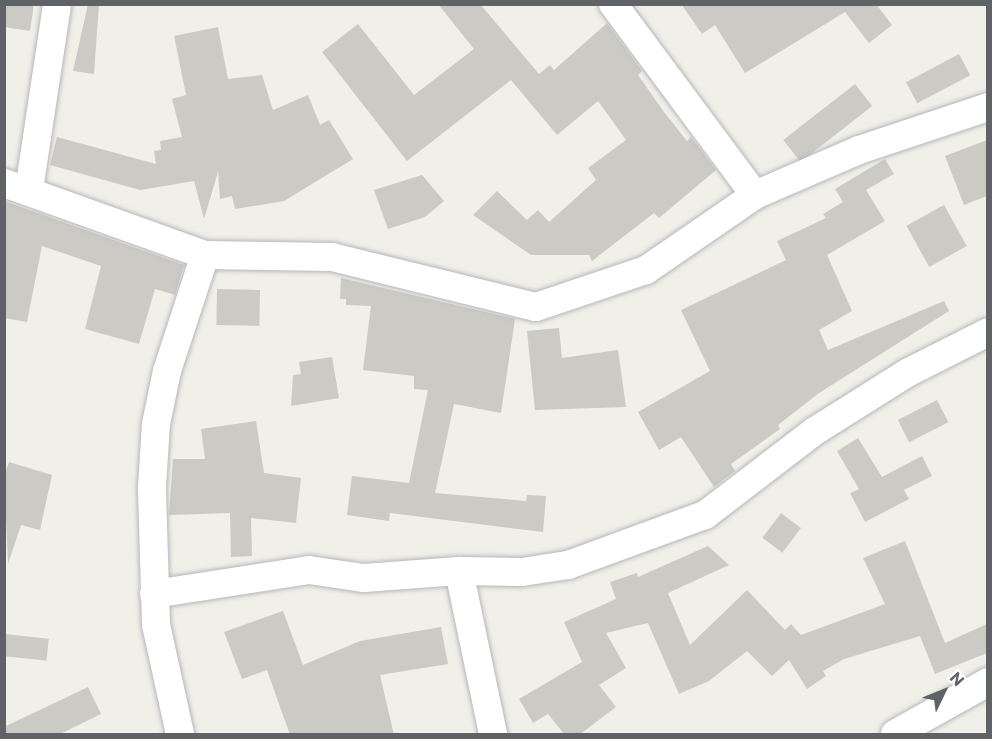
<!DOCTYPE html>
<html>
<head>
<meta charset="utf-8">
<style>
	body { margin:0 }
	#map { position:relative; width:992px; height:739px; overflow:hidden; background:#f0efe8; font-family:Commissioner,sans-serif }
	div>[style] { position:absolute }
	.building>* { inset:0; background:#cccac4; transform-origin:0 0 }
	.roads { filter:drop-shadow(0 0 2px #b5b7bb) drop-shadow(0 0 2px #b5b7bb) }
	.street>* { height:28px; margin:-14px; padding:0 14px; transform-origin:14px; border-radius:14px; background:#fff }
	span { translate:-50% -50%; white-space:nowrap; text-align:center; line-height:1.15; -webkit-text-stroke:4.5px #fff; paint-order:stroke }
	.frame { position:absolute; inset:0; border:6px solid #5f6267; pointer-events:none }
	.north { position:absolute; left:914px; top:661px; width:60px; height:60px; -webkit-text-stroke:4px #fff; paint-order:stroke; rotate:47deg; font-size:16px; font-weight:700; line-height:24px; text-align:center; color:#5f6267 }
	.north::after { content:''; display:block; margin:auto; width:21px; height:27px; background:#5f6267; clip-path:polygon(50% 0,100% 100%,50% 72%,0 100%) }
</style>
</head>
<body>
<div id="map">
	<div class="building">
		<i style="clip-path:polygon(4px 4px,34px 4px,30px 31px,4px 27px)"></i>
		<i style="clip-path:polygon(88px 4px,99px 4px,94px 74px,73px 71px)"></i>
		<i style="clip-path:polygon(438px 4px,480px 4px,539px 74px,550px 65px,554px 70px,607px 23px,642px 71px,638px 75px,664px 112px,687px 141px,691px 137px,716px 170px,659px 218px,654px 213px,592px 261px,589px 255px,531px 255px,473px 215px,497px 191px,527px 220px,538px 210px,549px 222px,596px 180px,588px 168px,626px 140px,598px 101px,557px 135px,511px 80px,407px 161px,322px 52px,358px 24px,414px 95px,474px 49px)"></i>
		<i style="clip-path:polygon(681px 4px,876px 4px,892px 25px,869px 43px,845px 12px,745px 73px,715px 25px,702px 34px)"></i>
		<i style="clip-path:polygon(218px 27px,228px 79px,262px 75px,273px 110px,308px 95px,320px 125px,329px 120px,353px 159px,284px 201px,235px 209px,232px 196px,220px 199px,218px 172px,204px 219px,194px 181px,140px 190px,50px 165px,57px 137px,156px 164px,154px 151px,161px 150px,160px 141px,182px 137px,172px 99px,186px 95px,174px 36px)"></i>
		<i style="left:959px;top:54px;width:24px;height:60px;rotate:62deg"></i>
		<i style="left:855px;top:84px;width:28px;height:91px;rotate:52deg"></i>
		<i style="clip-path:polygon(987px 140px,987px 196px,964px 205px,945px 156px)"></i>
		<i style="clip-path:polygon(885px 159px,894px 174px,866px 190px,885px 221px,827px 255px,852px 311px,819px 330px,828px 350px,944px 301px,949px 311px,819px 393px,778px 425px,780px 429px,731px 464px,735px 471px,714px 487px,681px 437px,659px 450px,638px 412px,710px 371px,681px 310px,786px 260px,777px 241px,826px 218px,823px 214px,843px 202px,835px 189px)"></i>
		<i style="clip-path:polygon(422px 175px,444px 201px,425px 217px,388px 229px,374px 190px)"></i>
		<i style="clip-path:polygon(4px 201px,184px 265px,175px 295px,155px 289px,139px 344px,85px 329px,101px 266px,42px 246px,27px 322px,4px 318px)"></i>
		<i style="left:944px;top:205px;width:47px;height:43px;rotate:61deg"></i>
		<i style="clip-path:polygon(341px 278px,515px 319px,501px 413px,454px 404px,435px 493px,526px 501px,527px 495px,546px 496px,543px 532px,390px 513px,389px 521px,347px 515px,352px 476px,409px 483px,428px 390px,414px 389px,414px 376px,363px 370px,371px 306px,346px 305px,346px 299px,340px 299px)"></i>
		<i style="left:217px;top:289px;width:43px;height:36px;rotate:1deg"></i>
		<i style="clip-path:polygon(559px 328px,562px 358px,618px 350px,626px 407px,535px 410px,527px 331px)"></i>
		<i style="clip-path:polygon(332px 357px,339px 398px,291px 406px,293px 375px,301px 374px,299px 362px)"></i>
		<i style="left:937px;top:400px;width:25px;height:44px;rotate:63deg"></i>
		<i style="clip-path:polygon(256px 421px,264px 473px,301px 478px,296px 523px,251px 518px,252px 556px,231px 557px,230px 513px,169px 515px,173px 459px,205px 459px,201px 429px)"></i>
		<i style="clip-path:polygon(858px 438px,882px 477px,922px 456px,932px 476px,904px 490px,909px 499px,865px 522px,850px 493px,859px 489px,837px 451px)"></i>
		<i style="clip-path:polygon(9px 462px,52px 475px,40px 530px,21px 525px,8px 564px,4px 476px)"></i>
		<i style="left:781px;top:513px;width:25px;height:31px;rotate:37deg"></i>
		<i style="clip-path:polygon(905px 541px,945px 643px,987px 624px,987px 653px,935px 674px,920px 636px,844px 659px,823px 671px,826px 676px,807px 689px,789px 660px,772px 676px,747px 651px,709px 681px,679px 694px,648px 623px,606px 633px,626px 668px,599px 685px,616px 707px,579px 735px,565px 735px,548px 714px,533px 723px,519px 699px,582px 662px,564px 622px,616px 599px,610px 582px,637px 573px,638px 577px,708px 546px,729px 565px,668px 593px,690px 645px,747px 590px,785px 630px,791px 624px,801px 635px,885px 604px,863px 558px)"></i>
		<i style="clip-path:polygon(283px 611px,303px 665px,360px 641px,441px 627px,448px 664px,380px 675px,394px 735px,290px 735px,267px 670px,242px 679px,224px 632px)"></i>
		<i style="left:4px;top:634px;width:45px;height:22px;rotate:6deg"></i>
		<i style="clip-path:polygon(88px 687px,101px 714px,58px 735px,4px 735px,4px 727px)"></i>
	</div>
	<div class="roads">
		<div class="street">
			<i style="left:613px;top:4px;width:238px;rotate:53.4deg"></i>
			<i style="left:4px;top:183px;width:214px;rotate:19.7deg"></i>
			<i style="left:205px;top:255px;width:127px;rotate:0.9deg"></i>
			<i style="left:332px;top:257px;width:210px;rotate:13.8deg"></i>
			<i style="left:536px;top:307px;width:116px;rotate:-18.6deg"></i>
			<i style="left:646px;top:270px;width:132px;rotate:-34.5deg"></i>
			<i style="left:755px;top:195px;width:113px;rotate:-23.4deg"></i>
			<i style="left:859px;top:150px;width:136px;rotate:-18.4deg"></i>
			<i style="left:29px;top:190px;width:188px;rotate:-81.4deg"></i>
			<i style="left:459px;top:571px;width:167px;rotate:78.2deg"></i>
			<i style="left:154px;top:594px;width:157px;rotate:-8.8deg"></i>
			<i style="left:309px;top:570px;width:56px;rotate:8.3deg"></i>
			<i style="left:364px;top:578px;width:95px;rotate:-4.2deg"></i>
			<i style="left:459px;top:571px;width:63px;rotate:0.9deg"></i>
			<i style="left:522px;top:572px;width:47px;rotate:-8.7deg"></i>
			<i style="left:568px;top:565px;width:146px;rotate:-20.1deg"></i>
			<i style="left:705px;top:515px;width:138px;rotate:-37.4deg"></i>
			<i style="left:815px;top:431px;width:109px;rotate:-32.2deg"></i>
			<i style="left:907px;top:373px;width:91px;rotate:-26.8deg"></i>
			<i style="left:180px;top:734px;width:112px;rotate:-102.4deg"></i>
			<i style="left:156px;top:625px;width:138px;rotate:-91.7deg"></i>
			<i style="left:152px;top:487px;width:63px;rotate:-86.4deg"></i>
			<i style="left:156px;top:424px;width:54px;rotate:-78.3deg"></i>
			<i style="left:167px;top:371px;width:122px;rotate:-71.9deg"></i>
			<i style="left:895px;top:734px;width:107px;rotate:-29.2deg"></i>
		</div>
	</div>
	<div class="frame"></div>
	<div class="north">N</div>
</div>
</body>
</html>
